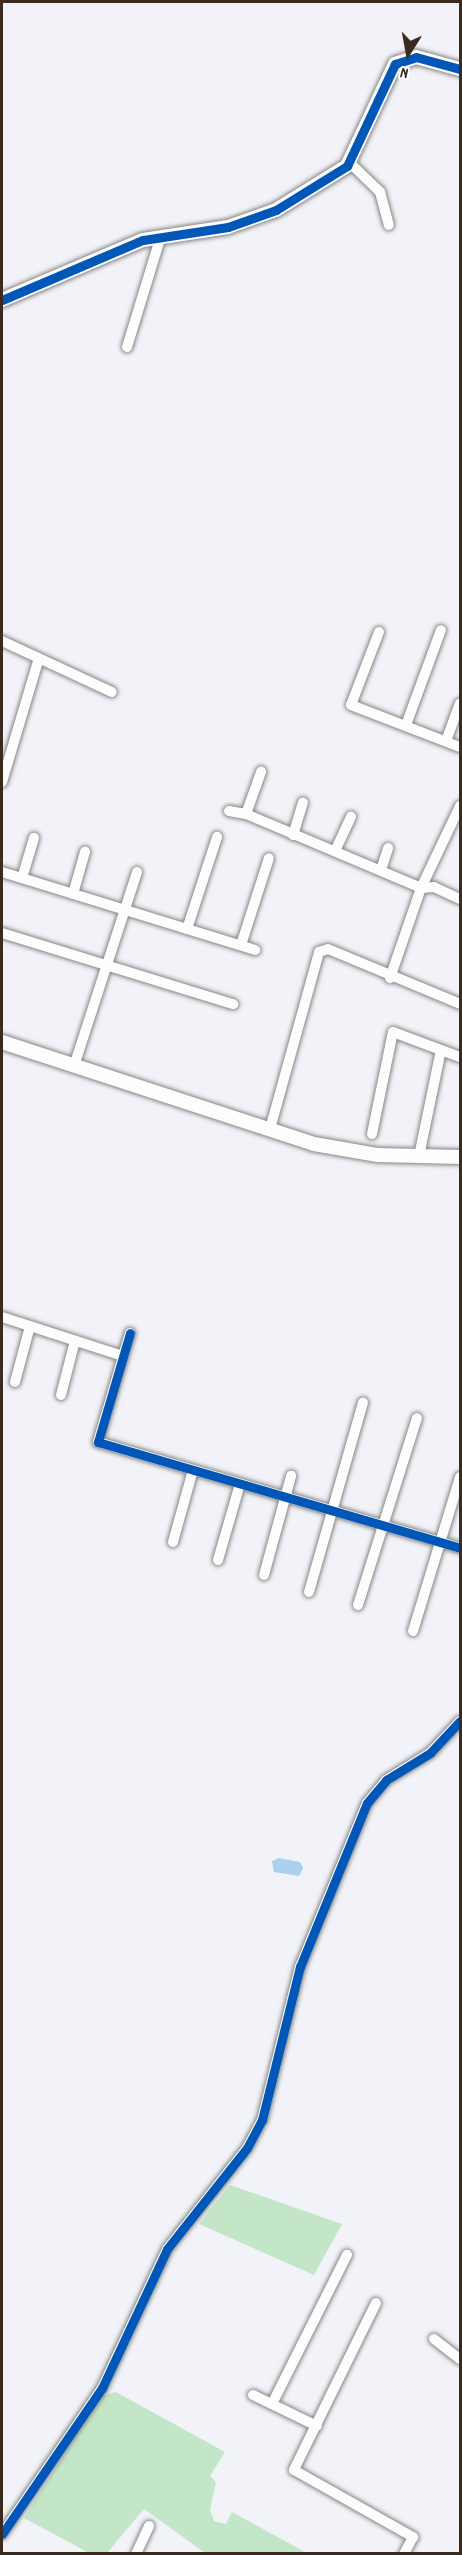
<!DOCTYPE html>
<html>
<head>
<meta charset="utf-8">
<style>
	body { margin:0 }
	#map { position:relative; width:462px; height:2555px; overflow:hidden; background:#f1f3f8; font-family:Dekko,sans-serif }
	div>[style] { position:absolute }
	.green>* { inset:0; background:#c4e6c8 }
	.water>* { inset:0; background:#a8d2ed }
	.roads { filter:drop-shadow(0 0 2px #888685) drop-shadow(0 0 2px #888685) }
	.minor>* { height:10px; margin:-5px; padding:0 5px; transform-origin:5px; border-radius:5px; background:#fdfdfe }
	.tertiary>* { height:14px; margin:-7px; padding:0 7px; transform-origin:7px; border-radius:7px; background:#fdfdfe }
	.cycleway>* { height:9px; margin:-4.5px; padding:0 4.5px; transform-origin:4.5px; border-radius:4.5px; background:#0057b8 }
	span { translate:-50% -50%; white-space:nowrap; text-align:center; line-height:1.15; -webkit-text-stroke:6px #fff; paint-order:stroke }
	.frame { position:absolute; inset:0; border:3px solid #3b2a1e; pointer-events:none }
	.north { position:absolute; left:378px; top:24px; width:60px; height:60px; -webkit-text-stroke:4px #fff; paint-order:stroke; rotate:191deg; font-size:16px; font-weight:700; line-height:24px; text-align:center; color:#3b2a1e }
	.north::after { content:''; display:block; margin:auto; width:21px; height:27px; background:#3b2a1e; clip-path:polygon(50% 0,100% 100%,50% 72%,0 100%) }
</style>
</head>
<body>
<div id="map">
	<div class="green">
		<i style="clip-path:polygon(230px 2185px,342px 2224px,314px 2275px,199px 2224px)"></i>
		<i style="clip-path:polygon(116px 2392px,225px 2452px,210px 2476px,216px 2482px,210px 2510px,214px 2521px,226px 2524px,232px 2512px,307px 2553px,205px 2553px,144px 2509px,107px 2553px,89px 2553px,24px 2518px,101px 2396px)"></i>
	</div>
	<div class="water">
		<i style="clip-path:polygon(279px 1858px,300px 1862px,303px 1868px,299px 1876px,274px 1872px,272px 1861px)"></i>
	</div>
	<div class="roads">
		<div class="minor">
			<i style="left:350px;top:163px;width:42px;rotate:44deg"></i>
			<i style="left:380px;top:192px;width:34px;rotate:75deg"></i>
			<i style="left:127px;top:347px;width:116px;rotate:-73deg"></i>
			<i style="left:379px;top:632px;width:78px;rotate:111deg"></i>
			<i style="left:351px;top:705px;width:117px;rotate:21.1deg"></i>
			<i style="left:2px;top:641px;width:121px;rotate:24.9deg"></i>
			<i style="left:406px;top:725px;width:101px;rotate:-69.8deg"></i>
			<i style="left:446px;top:741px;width:40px;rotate:-69.8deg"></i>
			<i style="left:2px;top:782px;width:129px;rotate:-73.4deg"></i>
			<i style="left:229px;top:811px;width:17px;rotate:10deg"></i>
			<i style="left:246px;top:814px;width:190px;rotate:22.9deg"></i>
			<i style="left:421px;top:888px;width:91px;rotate:-64.6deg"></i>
			<i style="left:246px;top:814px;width:45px;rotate:-70.3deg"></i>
			<i style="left:293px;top:835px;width:34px;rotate:-73deg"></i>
			<i style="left:335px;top:851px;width:38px;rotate:-65deg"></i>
			<i style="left:381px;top:870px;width:23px;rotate:-72deg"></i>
			<i style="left:2px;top:872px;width:265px;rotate:17.1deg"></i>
			<i style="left:22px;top:878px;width:42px;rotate:-73.3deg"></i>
			<i style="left:73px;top:894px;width:44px;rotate:-74.1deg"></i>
			<i style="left:187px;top:929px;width:97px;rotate:-71.9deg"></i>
			<i style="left:2px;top:933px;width:242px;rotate:17.1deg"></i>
			<i style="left:241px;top:945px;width:91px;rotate:-72.2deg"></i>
			<i style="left:390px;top:978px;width:95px;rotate:-71deg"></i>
			<i style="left:421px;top:888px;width:13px;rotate:-4deg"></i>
			<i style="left:434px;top:887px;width:29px;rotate:25deg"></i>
			<i style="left:74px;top:1066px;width:204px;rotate:-72deg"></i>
			<i style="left:270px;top:1129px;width:184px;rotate:-74.5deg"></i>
			<i style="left:319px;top:952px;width:9px;rotate:-18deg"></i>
			<i style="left:328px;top:949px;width:143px;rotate:22.6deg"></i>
			<i style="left:372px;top:1134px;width:104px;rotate:-78.4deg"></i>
			<i style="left:393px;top:1032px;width:72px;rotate:20.5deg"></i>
			<i style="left:419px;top:1156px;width:108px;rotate:-78.3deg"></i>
			<i style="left:2px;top:1317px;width:127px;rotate:17.9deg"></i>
			<i style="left:130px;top:1333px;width:114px;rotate:106.4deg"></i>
			<i style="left:98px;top:1442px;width:377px;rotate:16.3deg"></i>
			<i style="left:15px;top:1382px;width:58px;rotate:-75deg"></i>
			<i style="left:61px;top:1395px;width:56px;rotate:-75.5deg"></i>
			<i style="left:173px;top:1542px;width:75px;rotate:-74.5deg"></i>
			<i style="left:218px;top:1560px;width:79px;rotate:-73.9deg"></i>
			<i style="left:264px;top:1575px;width:103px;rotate:-74.7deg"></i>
			<i style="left:309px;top:1592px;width:197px;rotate:-74.1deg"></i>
			<i style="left:358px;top:1605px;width:196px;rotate:-72.5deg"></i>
			<i style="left:413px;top:1631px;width:161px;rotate:-73deg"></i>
			<i style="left:376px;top:2303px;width:186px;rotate:116.2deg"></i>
			<i style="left:294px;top:2470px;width:137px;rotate:29.4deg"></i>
			<i style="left:413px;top:2537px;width:19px;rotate:118deg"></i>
			<i style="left:434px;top:2339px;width:33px;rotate:38deg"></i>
			<i style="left:253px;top:2395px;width:71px;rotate:25.8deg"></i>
			<i style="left:272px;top:2404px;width:167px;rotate:-63.3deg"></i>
			<i style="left:2px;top:2534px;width:177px;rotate:-55.6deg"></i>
			<i style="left:102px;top:2388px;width:153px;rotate:-64.9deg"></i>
			<i style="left:167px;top:2249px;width:129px;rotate:-51.6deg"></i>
			<i style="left:247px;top:2148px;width:32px;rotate:-62deg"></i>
			<i style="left:262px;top:2120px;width:158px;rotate:-76.1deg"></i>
			<i style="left:300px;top:1967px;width:177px;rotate:-67.8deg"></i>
			<i style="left:367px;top:1803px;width:30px;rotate:-50deg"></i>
			<i style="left:386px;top:1780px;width:52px;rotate:-31.5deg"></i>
			<i style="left:430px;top:1753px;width:44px;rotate:-46.8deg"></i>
			<i style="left:136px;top:2554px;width:31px;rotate:-65deg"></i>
		</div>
		<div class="tertiary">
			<i style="left:2px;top:300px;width:153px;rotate:-23.1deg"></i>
			<i style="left:143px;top:240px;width:86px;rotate:-8.7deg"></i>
			<i style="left:228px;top:227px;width:51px;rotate:-19.5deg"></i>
			<i style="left:276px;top:210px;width:84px;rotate:-31.8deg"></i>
			<i style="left:347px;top:166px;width:113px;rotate:-64.8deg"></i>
			<i style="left:395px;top:64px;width:22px;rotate:-18deg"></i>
			<i style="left:416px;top:57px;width:46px;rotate:15.3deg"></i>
			<i style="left:2px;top:1042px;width:328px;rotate:18.1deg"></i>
			<i style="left:314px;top:1144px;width:65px;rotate:9.8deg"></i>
			<i style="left:378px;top:1155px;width:82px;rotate:1.4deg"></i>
		</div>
	</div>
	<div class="cycleway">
		<i style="left:2px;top:300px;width:153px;rotate:-23.1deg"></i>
		<i style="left:143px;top:240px;width:86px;rotate:-8.7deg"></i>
		<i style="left:228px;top:227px;width:51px;rotate:-19.5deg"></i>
		<i style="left:276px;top:210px;width:84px;rotate:-31.8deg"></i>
		<i style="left:347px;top:166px;width:113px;rotate:-64.8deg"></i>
		<i style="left:395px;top:64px;width:22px;rotate:-18deg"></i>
		<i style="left:416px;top:57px;width:46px;rotate:15.3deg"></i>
		<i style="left:130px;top:1333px;width:114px;rotate:106.4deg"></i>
		<i style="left:98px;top:1442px;width:377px;rotate:16.3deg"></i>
		<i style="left:2px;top:2534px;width:177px;rotate:-55.6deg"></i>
		<i style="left:102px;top:2388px;width:153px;rotate:-64.9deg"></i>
		<i style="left:167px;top:2249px;width:129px;rotate:-51.6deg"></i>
		<i style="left:247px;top:2148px;width:32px;rotate:-62deg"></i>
		<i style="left:262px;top:2120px;width:158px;rotate:-76.1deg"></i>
		<i style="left:300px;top:1967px;width:177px;rotate:-67.8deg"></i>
		<i style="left:367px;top:1803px;width:30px;rotate:-50deg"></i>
		<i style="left:386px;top:1780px;width:52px;rotate:-31.5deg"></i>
		<i style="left:430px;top:1753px;width:44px;rotate:-46.8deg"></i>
	</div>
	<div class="frame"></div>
	<div class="north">N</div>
</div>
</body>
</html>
